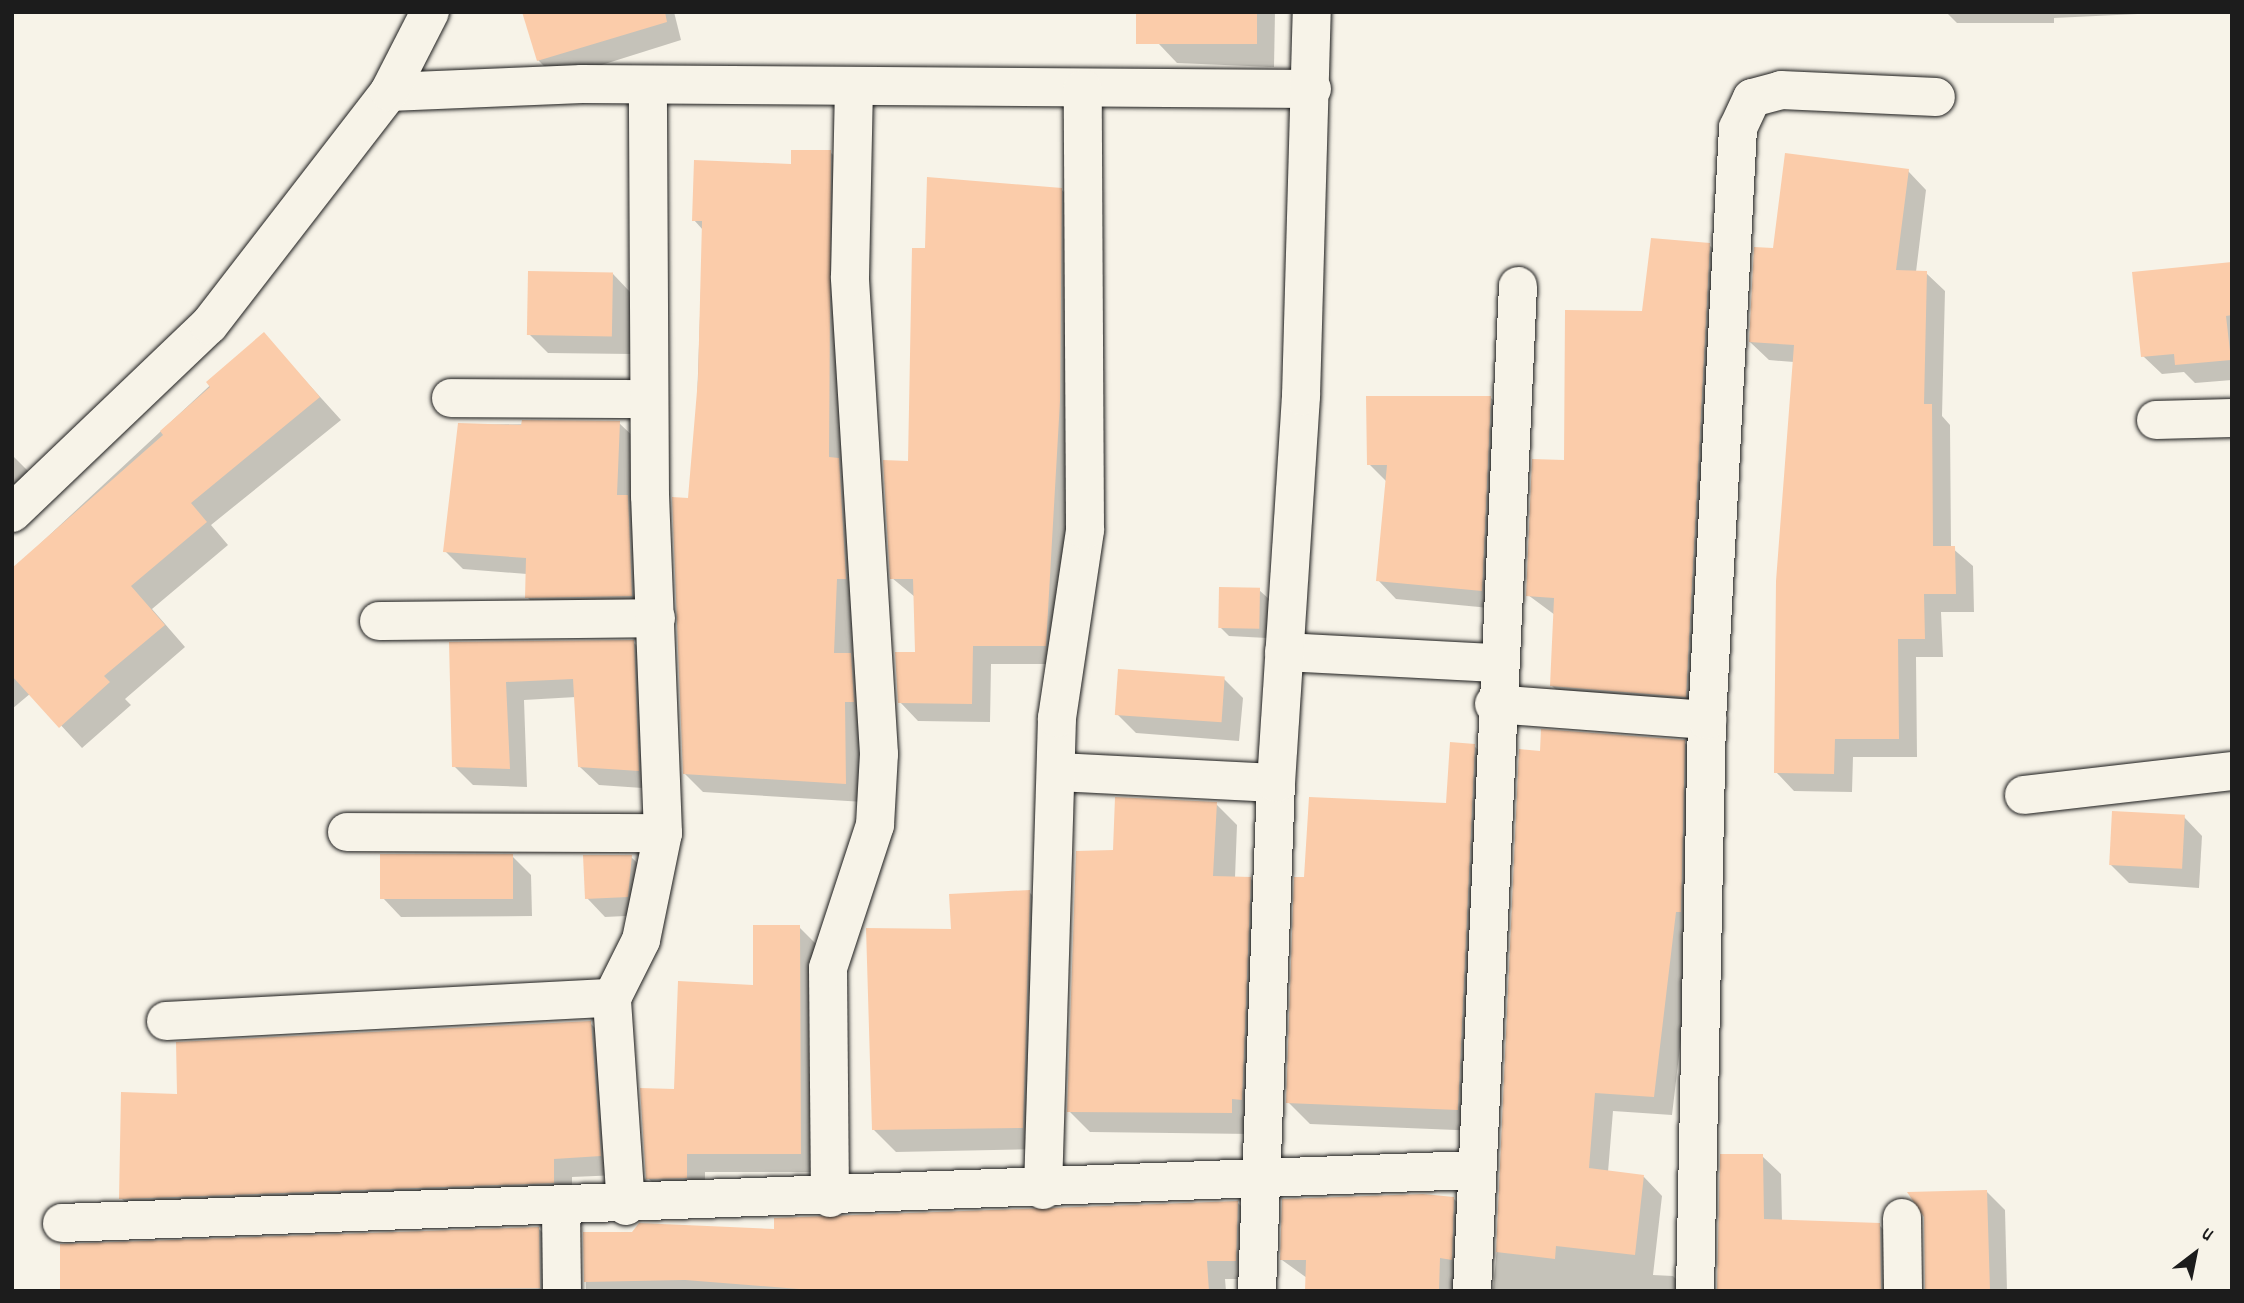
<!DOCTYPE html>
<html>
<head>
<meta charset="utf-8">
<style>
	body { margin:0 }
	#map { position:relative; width:2244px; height:1303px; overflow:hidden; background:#f7f3e8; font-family:Dekko,sans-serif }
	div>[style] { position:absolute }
	.shadow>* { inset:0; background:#0003 }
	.building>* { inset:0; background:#fbccaa; transform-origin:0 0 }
	.roads { filter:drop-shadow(0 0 2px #1c1c1c) drop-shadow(0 0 2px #1c1c1c) }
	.street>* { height:38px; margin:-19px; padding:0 19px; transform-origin:19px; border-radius:19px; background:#f7f3e8 }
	span { translate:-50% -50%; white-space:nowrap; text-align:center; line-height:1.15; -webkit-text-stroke:7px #f7f3e8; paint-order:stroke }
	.frame { position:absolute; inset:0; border:14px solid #1c1c1c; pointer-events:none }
	.north { position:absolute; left:2160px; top:1219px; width:70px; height:70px; -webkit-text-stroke:5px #f7f3e8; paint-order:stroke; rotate:32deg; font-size:19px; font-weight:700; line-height:28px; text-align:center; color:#1c1c1c }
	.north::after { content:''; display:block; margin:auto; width:24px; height:32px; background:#1c1c1c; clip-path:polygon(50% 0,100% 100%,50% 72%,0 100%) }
</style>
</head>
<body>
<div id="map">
	<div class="shadow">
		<i style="clip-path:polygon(524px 12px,674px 12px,681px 40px,557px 79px,538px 60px)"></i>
		<i style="clip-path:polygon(1160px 12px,1275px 12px,1274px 67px,1177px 63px,1159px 44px)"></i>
		<i style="clip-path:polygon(1946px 12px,2159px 12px,2159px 13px,2054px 18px,2054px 23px,1957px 23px)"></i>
		<i style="clip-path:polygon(830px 152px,849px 170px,853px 657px,869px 673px,864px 802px,703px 792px,684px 773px,703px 230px,694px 220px)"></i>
		<i style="clip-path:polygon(1908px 171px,1926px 190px,1916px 272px,1926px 273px,1945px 291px,1942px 416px,1950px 425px,1951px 547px,1973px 566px,1974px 612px,1941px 612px,1943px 657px,1916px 657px,1917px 757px,1853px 757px,1852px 792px,1794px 791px,1776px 772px,1794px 362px,1769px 360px,1750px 342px,1774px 250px)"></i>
		<i style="clip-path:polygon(1061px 189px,1079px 208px,1063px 664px,991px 664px,990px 722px,918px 721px,900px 702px,917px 653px,915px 597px,892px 578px,909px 463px,927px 250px)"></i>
		<i style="clip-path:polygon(1709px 245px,1728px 263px,1704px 714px,1571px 704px,1552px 686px,1555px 615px,1528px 595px,1566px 462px,1644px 312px)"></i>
		<i style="clip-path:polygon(2232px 264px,2232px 380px,2195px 383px,2184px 372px,2162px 374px,2143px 356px)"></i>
		<i style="clip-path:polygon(613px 274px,631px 293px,631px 354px,548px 353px,529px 334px)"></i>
		<i style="clip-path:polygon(264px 335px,341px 420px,211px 525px,228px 545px,152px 609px,185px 647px,125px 699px,131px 705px,82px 748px,31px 693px,12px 709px,12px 570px)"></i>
		<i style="clip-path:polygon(1490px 397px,1509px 416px,1500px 609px,1396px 599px,1378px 580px,1387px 482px,1369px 464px)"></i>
		<i style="clip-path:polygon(619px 423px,637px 440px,649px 613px,544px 614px,527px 597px,527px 574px,463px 569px,445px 551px,460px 425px)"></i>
		<i style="clip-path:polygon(12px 455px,28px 471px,12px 517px)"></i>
		<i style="clip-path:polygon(1259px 590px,1269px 599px,1267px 638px,1229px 636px,1220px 627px)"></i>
		<i style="clip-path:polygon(633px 642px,652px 661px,657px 789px,599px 785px,580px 767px,576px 697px,524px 700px,527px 787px,473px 785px,454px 766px,451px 644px)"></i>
		<i style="clip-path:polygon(1224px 679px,1243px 698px,1239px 741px,1136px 733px,1117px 714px)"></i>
		<i style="clip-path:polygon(1684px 742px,1703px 761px,1694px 929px,1672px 1115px,1613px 1111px,1608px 1172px,1644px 1177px,1662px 1196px,1653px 1275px,1673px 1276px,1688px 1291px,1493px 1291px,1542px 753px)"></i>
		<i style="clip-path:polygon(1474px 746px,1497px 768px,1480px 1131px,1310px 1124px,1288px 1102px,1305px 879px,1448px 804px)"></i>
		<i style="clip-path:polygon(1216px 804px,1237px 825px,1235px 878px,1250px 878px,1271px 899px,1252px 1134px,1090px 1132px,1069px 1111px,1114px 852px)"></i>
		<i style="clip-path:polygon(2184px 817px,2202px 836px,2199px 888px,2129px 883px,2110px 864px)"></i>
		<i style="clip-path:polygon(512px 856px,531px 875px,532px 916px,401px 917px,383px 898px)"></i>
		<i style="clip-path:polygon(631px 857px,650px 875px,646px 915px,605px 917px,587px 898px)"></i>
		<i style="clip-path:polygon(1029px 892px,1051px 914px,1044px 1149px,896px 1152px,874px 1130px,953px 931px)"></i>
		<i style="clip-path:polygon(799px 927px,818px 946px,819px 1172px,705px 1172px,705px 1196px,667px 1197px,648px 1178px,676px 1091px)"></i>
		<i style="clip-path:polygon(590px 1023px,609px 1042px,619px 1175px,572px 1177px,572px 1201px,140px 1217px,121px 1198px,179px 1095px)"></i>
		<i style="clip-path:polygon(1762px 1156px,1781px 1174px,1782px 1222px,1879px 1225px,1898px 1244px,1899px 1291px,1719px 1291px)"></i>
		<i style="clip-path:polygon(1987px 1192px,2005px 1210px,2007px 1291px,1927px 1291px)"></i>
		<i style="clip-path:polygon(1454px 1199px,1472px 1217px,1471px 1291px,1307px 1291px,1307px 1278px,1282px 1260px)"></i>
		<i style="clip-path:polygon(1238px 1203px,1256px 1221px,1254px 1279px,1225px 1279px,1226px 1291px,586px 1291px,585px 1233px,633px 1234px,640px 1225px,776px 1231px)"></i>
		<i style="clip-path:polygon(539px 1229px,557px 1247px,558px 1291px,63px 1291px)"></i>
	</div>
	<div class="building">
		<i style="clip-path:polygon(522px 12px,665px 12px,667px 22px,537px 61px)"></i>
		<i style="left:1136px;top:12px;width:121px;height:32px"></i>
		<i style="clip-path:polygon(791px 150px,831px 150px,829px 457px,839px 458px,846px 579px,837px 579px,834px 653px,851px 653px,854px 702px,845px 702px,846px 784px,683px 774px,672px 497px,688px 498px,698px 379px,702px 221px,692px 221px,694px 160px,791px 164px)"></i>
		<i style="clip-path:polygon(1785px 153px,1909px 169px,1896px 270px,1927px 271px,1924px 404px,1932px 404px,1933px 546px,1955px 546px,1956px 594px,1924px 594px,1925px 639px,1898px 639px,1899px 739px,1835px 739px,1834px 774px,1774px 773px,1776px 581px,1794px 345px,1749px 342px,1754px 247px,1773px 248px)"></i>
		<i style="clip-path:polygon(927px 177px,1062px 188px,1060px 401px,1046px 646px,973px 646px,972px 704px,898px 703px,895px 652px,915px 652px,913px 579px,890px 579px,883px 460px,908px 461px,912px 248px,925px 248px)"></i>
		<i style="clip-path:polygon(1651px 238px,1710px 243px,1686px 697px,1550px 686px,1554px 598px,1526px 596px,1532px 459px,1564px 460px,1565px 310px,1642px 311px)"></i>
		<i style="clip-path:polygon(2232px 262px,2232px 315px,2226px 316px,2231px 360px,2175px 365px,2174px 354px,2141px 357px,2132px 272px)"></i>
		<i style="left:528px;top:271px;width:85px;height:64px;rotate:1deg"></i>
		<i style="clip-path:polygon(264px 332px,320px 397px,191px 503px,207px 522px,131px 586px,165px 625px,104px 676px,110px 682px,59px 728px,12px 676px,12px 568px,163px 435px,160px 431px,210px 387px,206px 382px)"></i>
		<i style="clip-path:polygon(1366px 396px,1491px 396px,1482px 591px,1376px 581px,1387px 465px,1367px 465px)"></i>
		<i style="clip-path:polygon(522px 420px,620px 421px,617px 495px,628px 495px,632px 596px,525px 598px,526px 558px,443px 552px,458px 423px,521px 425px)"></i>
		<i style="left:1219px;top:587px;width:41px;height:41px;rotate:1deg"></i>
		<i style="clip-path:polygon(634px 640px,639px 771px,578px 767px,573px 679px,506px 682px,510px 769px,452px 767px,449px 642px)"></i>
		<i style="left:1118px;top:669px;width:107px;height:46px;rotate:4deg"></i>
		<i style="clip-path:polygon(1541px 729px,1685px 740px,1681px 912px,1676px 912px,1654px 1097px,1595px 1093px,1589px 1168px,1644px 1175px,1635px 1255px,1556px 1246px,1555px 1259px,1496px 1252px,1519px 749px,1540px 751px)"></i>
		<i style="clip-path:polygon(1450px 742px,1475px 744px,1458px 1110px,1286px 1103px,1294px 877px,1304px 877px,1309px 797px,1446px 803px)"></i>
		<i style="clip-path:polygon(1115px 797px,1217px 802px,1213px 876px,1251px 877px,1242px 1100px,1232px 1099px,1232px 1113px,1067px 1112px,1076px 851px,1113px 850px)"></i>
		<i style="left:2112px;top:811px;width:73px;height:54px;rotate:3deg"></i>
		<i style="left:380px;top:854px;width:133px;height:45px"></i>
		<i style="clip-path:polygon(583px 855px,632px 855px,628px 897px,585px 899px)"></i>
		<i style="clip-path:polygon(1030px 890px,1023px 1128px,872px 1130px,866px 928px,951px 929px,949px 894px)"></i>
		<i style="clip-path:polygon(753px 925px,800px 925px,801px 1154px,687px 1154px,687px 1178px,646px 1179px,640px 1088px,674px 1089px,678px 981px,753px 985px)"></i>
		<i style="clip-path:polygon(591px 1021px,601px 1156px,554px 1159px,554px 1183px,119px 1199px,121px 1092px,177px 1094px,176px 1042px)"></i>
		<i style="clip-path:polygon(1720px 1154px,1763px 1154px,1764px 1219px,1880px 1223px,1881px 1291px,1717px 1291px)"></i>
		<i style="clip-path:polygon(1987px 1190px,1990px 1291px,1925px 1291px,1924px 1217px,1907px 1192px)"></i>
		<i style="clip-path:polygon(1423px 1194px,1454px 1197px,1452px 1260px,1440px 1258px,1439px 1291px,1305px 1291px,1306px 1260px,1280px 1260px,1282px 1199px)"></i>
		<i style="clip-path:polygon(1238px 1201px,1236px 1261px,1207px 1261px,1209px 1291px,824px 1291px,685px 1280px,584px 1282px,583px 1232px,632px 1232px,639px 1223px,774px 1229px,774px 1218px)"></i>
		<i style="clip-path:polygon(539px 1227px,540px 1288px,60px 1291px,60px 1244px)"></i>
	</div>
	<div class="roads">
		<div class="street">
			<i style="left:389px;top:92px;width:193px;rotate:-2.4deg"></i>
			<i style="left:582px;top:84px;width:730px;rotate:0.39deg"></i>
			<i style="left:451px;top:398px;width:198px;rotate:0.3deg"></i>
			<i style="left:2156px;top:420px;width:76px;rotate:-1.5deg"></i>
			<i style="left:12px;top:513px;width:272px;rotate:-43.7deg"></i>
			<i style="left:209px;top:325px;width:294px;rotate:-52.3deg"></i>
			<i style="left:389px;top:92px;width:90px;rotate:-62.9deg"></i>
			<i style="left:379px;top:621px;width:277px;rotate:-0.6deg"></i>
			<i style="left:1284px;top:652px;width:213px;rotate:3deg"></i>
			<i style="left:1494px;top:704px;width:214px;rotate:4.3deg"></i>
			<i style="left:1057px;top:772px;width:219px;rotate:2.9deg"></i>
			<i style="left:2024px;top:795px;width:209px;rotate:-6.6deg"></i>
			<i style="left:347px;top:832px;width:316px;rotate:0.2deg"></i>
			<i style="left:166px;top:1021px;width:447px;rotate:-3deg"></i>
			<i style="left:1043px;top:1190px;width:472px;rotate:-88.3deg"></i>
			<i style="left:1057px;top:718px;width:190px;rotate:-81.5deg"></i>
			<i style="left:1085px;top:530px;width:441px;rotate:-90.3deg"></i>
			<i style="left:830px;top:1198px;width:230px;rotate:-90.5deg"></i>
			<i style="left:828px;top:968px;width:151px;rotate:-71.8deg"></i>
			<i style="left:875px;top:825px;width:71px;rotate:-86.8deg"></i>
			<i style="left:879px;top:754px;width:478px;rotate:-93.5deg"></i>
			<i style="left:850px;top:277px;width:187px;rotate:-88.8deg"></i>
			<i style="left:626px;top:1206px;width:208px;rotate:-93.9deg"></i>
			<i style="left:612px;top:998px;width:65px;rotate:-63.4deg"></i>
			<i style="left:641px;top:940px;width:109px;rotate:-78.4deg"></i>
			<i style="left:663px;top:833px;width:337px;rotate:-92.2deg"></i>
			<i style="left:650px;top:496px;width:408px;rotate:-90.3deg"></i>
			<i style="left:561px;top:1209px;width:82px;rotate:89.3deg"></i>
			<i style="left:1902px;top:1218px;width:73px;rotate:89.2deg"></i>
			<i style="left:62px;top:1223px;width:1413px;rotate:-2.15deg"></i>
			<i style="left:1257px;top:1291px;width:508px;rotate:-87.86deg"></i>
			<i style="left:1276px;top:783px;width:388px;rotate:-86.3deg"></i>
			<i style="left:1301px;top:396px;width:384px;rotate:-88.4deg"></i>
			<i style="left:1472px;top:1291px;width:1006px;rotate:-87.38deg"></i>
			<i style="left:1695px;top:1291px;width:571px;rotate:-88.8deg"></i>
			<i style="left:1707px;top:720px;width:593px;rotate:-87deg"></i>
			<i style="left:1738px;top:128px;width:33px;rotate:-65deg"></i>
			<i style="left:1752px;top:98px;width:30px;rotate:-15deg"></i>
			<i style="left:1781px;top:90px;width:155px;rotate:2.6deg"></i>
		</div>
	</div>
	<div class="frame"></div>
	<div class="north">U</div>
</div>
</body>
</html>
